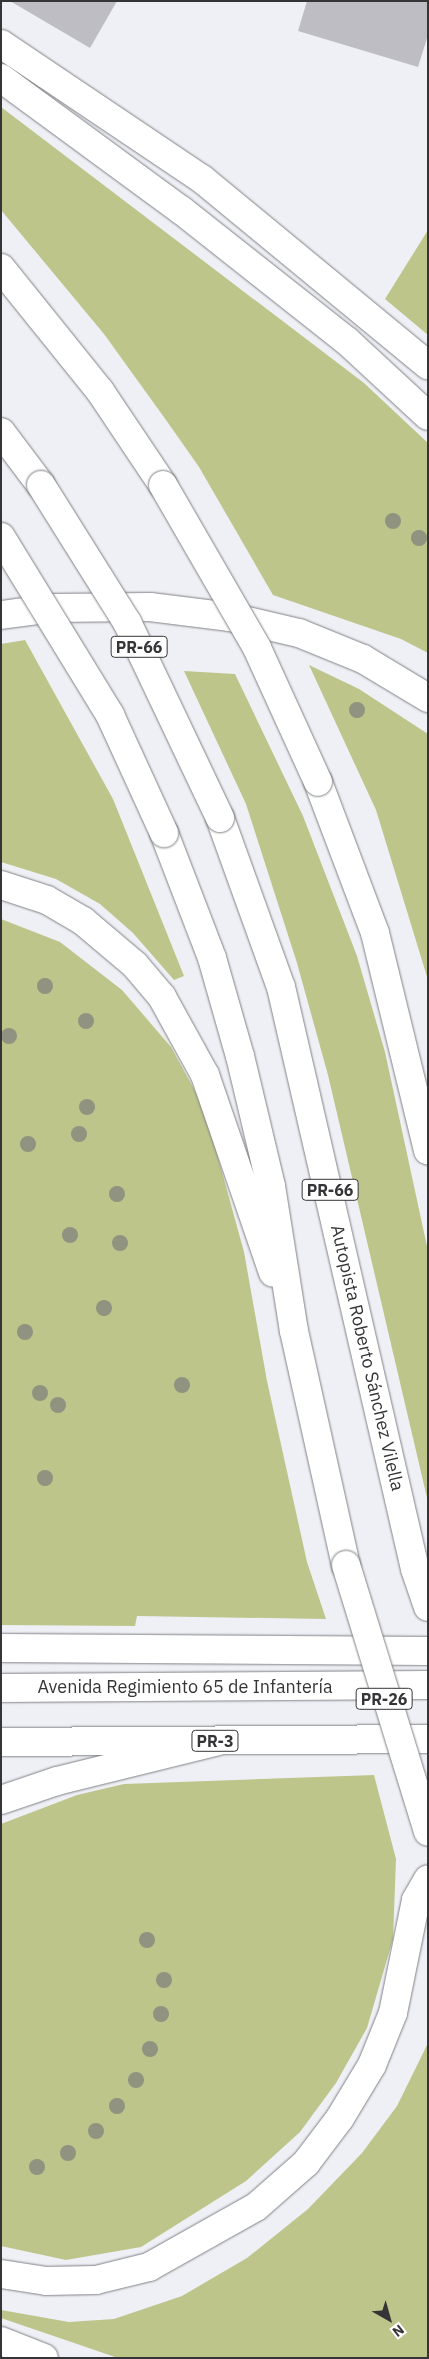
<!DOCTYPE html>
<html>
<head>
<meta charset="utf-8">
<style>
	body { margin:0 }
	#map { position:relative; width:429px; height:2359px; overflow:hidden; background:#eef0f5; font-family:"IBM Plex Sans",sans-serif }
	div>[style] { position:absolute }
	.green>* { inset:0; background:#bdc58b }
	.building>* { inset:0; background:#bdbdc3 }
	.roads { filter:drop-shadow(0 0 1px #808186) drop-shadow(0 0 1px #808186) }
	.primary>* { height:28px; margin:-14px; padding:0 14px; transform-origin:14px; border-radius:14px; background:#fff }
	.highway>* { height:28px; margin:-14px; padding:0 14px; transform-origin:14px; border-radius:14px; background:#fff }
	.bridges { filter:drop-shadow(0 0 1px #808186) drop-shadow(0 0 1px #808186) }
	.highway-bridge>* { height:28px; margin:-14px; padding:0 14px; transform-origin:14px; border-radius:14px; background:#fff }
	.trees>* { width:16px; height:16px; margin:-8px; border-radius:50%; background:#8f937f }
	span { translate:-50% -50%; white-space:nowrap; text-align:center; line-height:1.15; -webkit-text-stroke:4px #fff; paint-order:stroke }
	.shield-label span { padding:1px 4px; background:#fff; border:1px solid; border-radius:4px; -webkit-text-stroke-width:0 }
	.shield-label { font-size:16px; color:#353538; font-weight:700 }
	.street-label { font-size:18px; color:#353538 }
	.frame { position:absolute; inset:0; border:2px solid #353538; pointer-events:none }
	.north { position:absolute; left:364px; top:2294px; width:50px; height:50px; -webkit-text-stroke:4px #fff; paint-order:stroke; rotate:142deg; font-size:14px; font-weight:700; line-height:20px; text-align:center; color:#353538 }
	.north::after { content:''; display:block; margin:auto; width:18px; height:22px; background:#353538; clip-path:polygon(50% 0,100% 100%,50% 72%,0 100%) }
</style>
</head>
<body>
<div id="map">
	<div class="green">
		<i style="clip-path:polygon(1px 107px,364px 383px,428px 443px,428px 653px,401px 639px,273px 595px,199px 467px,166px 420px,104px 334px,1px 210px)"></i>
		<i style="clip-path:polygon(428px 230px,428px 335px,385px 299px)"></i>
		<i style="clip-path:polygon(25px 640px,113px 799px,184px 976px,174px 980px,133px 933px,100px 904px,56px 879px,1px 862px,1px 644px)"></i>
		<i style="clip-path:polygon(309px 665px,359px 689px,428px 734px,428px 980px,376px 810px)"></i>
		<i style="clip-path:polygon(184px 671px,235px 674px,303px 816px,357px 956px,385px 1052px,428px 1251px,428px 1502px,328px 1075px,297px 963px,246px 804px)"></i>
		<i style="clip-path:polygon(1px 919px,60px 942px,122px 990px,171px 1047px,193px 1087px,208px 1121px,244px 1252px,267px 1381px,307px 1562px,326px 1619px,137px 1616px,135px 1626px,1px 1625px)"></i>
		<i style="clip-path:polygon(374px 1775px,396px 1859px,393px 1939px,367px 2028px,336px 2083px,300px 2132px,246px 2181px,141px 2247px,66px 2260px,1px 2246px,1px 1824px,77px 1795px,124px 1784px)"></i>
		<i style="clip-path:polygon(428px 2043px,428px 2358px,118px 2358px,1px 2318px,1px 2310px,69px 2322px,114px 2319px,182px 2296px,247px 2258px,308px 2209px,362px 2153px,397px 2106px)"></i>
	</div>
	<div class="building">
		<i style="clip-path:polygon(10px 1px,117px 1px,90px 48px)"></i>
		<i style="clip-path:polygon(307px 1px,428px 1px,428px 35px,418px 67px,298px 31px)"></i>
	</div>
	<div class="roads">
		<div class="primary">
			<i style="left:1px;top:1688px;width:427px;rotate:-0.4deg"></i>
			<i style="left:1px;top:1742px;width:427px;rotate:-0.4deg"></i>
		</div>
		<div class="highway">
			<i style="left:1px;top:44px;width:242px;rotate:33.9deg"></i>
			<i style="left:202px;top:179px;width:293px;rotate:39.5deg"></i>
			<i style="left:1px;top:78px;width:223px;rotate:36.3deg"></i>
			<i style="left:181px;top:210px;width:211px;rotate:38.3deg"></i>
			<i style="left:347px;top:341px;width:110px;rotate:42.8deg"></i>
			<i style="left:1px;top:268px;width:158px;rotate:51.2deg"></i>
			<i style="left:100px;top:391px;width:113px;rotate:56.2deg"></i>
			<i style="left:1px;top:432px;width:66px;rotate:53deg"></i>
			<i style="left:1px;top:615px;width:52px;rotate:-7.7deg"></i>
			<i style="left:53px;top:608px;width:97px;rotate:-0.6deg"></i>
			<i style="left:150px;top:607px;width:81px;rotate:7.1deg"></i>
			<i style="left:230px;top:617px;width:71px;rotate:13.1deg"></i>
			<i style="left:299px;top:633px;width:69px;rotate:22.1deg"></i>
			<i style="left:363px;top:659px;width:76px;rotate:31deg"></i>
			<i style="left:318px;top:782px;width:161px;rotate:69.3deg"></i>
			<i style="left:375px;top:933px;width:224px;rotate:76.3deg"></i>
			<i style="left:220px;top:818px;width:180px;rotate:70.2deg"></i>
			<i style="left:281px;top:987px;width:597px;rotate:77.03deg"></i>
			<i style="left:415px;top:1569px;width:40px;rotate:71.1deg"></i>
			<i style="left:164px;top:833px;width:134px;rotate:69deg"></i>
			<i style="left:212px;top:958px;width:102px;rotate:74.1deg"></i>
			<i style="left:240px;top:1056px;width:134px;rotate:76.6deg"></i>
			<i style="left:271px;top:1186px;width:147px;rotate:81deg"></i>
			<i style="left:294px;top:1331px;width:240px;rotate:77.5deg"></i>
			<i style="left:1px;top:885px;width:48px;rotate:18.1deg"></i>
			<i style="left:47px;top:900px;width:42px;rotate:30.3deg"></i>
			<i style="left:83px;top:921px;width:68px;rotate:40.2deg"></i>
			<i style="left:135px;top:965px;width:42px;rotate:49.8deg"></i>
			<i style="left:162px;top:997px;width:89px;rotate:61.1deg"></i>
			<i style="left:205px;top:1075px;width:209px;rotate:71deg"></i>
			<i style="left:1px;top:1648px;width:427px;rotate:0.4deg"></i>
			<i style="left:1px;top:1800px;width:59px;rotate:-18.7deg"></i>
			<i style="left:57px;top:1781px;width:167px;rotate:-13.9deg"></i>
			<i style="left:1px;top:2274px;width:46px;rotate:8.8deg"></i>
			<i style="left:46px;top:2281px;width:50px;rotate:-1.1deg"></i>
			<i style="left:96px;top:2280px;width:55px;rotate:-13.8deg"></i>
			<i style="left:149px;top:2267px;width:123px;rotate:-29.3deg"></i>
			<i style="left:256px;top:2207px;width:67px;rotate:-41.3deg"></i>
			<i style="left:306px;top:2163px;width:56px;rotate:-52.9deg"></i>
			<i style="left:340px;top:2118px;width:62px;rotate:-58.9deg"></i>
			<i style="left:372px;top:2065px;width:56px;rotate:-68deg"></i>
			<i style="left:393px;top:2013px;width:115px;rotate:-78.5deg"></i>
			<i style="left:416px;top:1900px;width:24px;rotate:-60deg"></i>
			<i style="left:1px;top:2341px;width:46px;rotate:21.6deg"></i>
		</div>
	</div>
	<div class="bridges">
		<div class="highway-bridge">
			<i style="left:41px;top:485px;width:162px;rotate:57.9deg"></i>
			<i style="left:127px;top:622px;width:217px;rotate:64.6deg"></i>
			<i style="left:163px;top:485px;width:188px;rotate:60deg"></i>
			<i style="left:257px;top:648px;width:147px;rotate:65.5deg"></i>
			<i style="left:1px;top:537px;width:209px;rotate:58.5deg"></i>
			<i style="left:110px;top:715px;width:130px;rotate:65.4deg"></i>
			<i style="left:346px;top:1565px;width:279px;rotate:72.9deg"></i>
		</div>
	</div>
	<div class="trees">
		<i style="left:393px;top:521px"></i>
		<i style="left:419px;top:538px"></i>
		<i style="left:357px;top:710px"></i>
		<i style="left:45px;top:986px"></i>
		<i style="left:86px;top:1021px"></i>
		<i style="left:9px;top:1036px"></i>
		<i style="left:87px;top:1107px"></i>
		<i style="left:79px;top:1134px"></i>
		<i style="left:28px;top:1144px"></i>
		<i style="left:117px;top:1194px"></i>
		<i style="left:70px;top:1235px"></i>
		<i style="left:120px;top:1243px"></i>
		<i style="left:104px;top:1308px"></i>
		<i style="left:25px;top:1332px"></i>
		<i style="left:182px;top:1385px"></i>
		<i style="left:40px;top:1393px"></i>
		<i style="left:58px;top:1405px"></i>
		<i style="left:45px;top:1478px"></i>
		<i style="left:147px;top:1940px"></i>
		<i style="left:164px;top:1980px"></i>
		<i style="left:161px;top:2014px"></i>
		<i style="left:150px;top:2049px"></i>
		<i style="left:136px;top:2080px"></i>
		<i style="left:117px;top:2106px"></i>
		<i style="left:96px;top:2131px"></i>
		<i style="left:68px;top:2153px"></i>
		<i style="left:37px;top:2167px"></i>
	</div>
	<div class="shield-label">
		<span style="left:139px;top:647px">PR-66</span>
		<span style="left:330px;top:1190px">PR-66</span>
		<span style="left:384px;top:1699px">PR-26</span>
		<span style="left:215px;top:1741px">PR-3</span>
	</div>
	<div class="street-label">
		<span style="left:367px;top:1358px;rotate:77deg">Autopista Roberto Sánchez Vilella</span>
		<span style="left:185px;top:1687px">Avenida Regimiento 65 de Infantería</span>
	</div>
	<div class="frame"></div>
	<div class="north">N</div>
</div>
</body>
</html>
